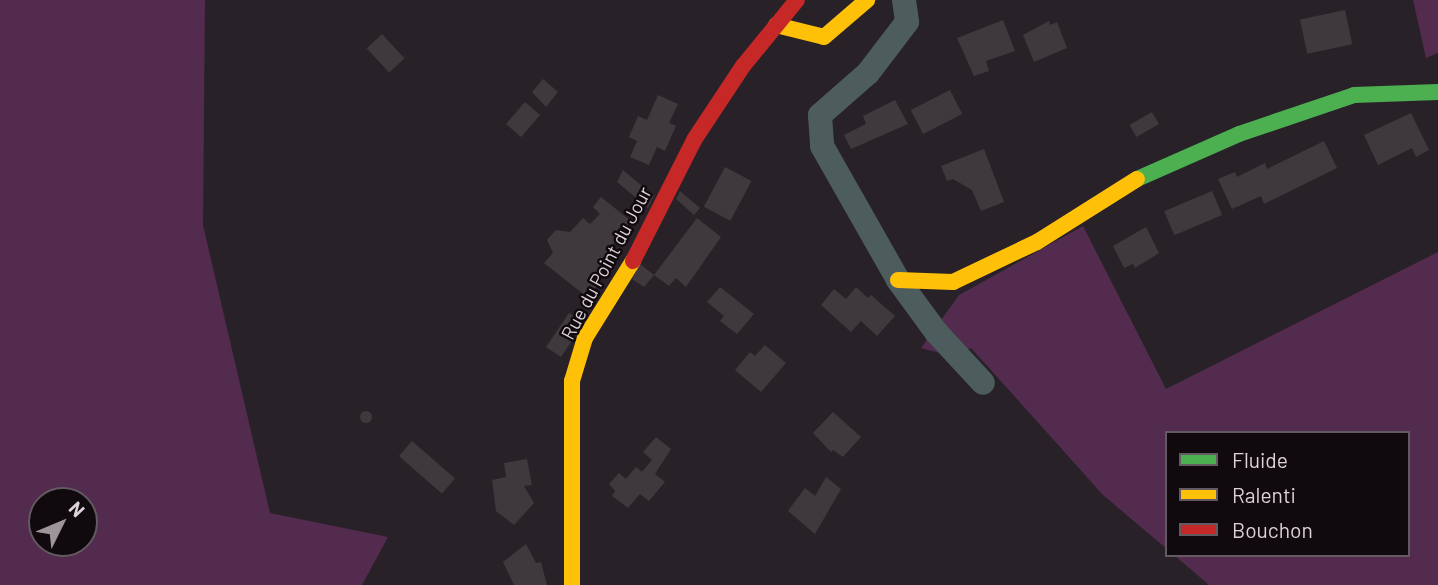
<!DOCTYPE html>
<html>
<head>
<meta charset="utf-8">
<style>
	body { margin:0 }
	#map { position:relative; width:1438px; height:585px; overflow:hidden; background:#282228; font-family:Barlow,sans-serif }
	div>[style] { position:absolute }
	.green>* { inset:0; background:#522b4e }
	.building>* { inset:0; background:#3f393e; transform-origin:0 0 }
	.round { border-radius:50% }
	.street>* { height:24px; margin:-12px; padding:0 12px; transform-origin:12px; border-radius:12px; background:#4d5c5d }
	.fast>* { height:16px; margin:-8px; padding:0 8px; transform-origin:8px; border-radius:8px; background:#4caf50 }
	.slow>* { height:16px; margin:-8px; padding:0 8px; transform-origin:8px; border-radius:8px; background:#ffc107 }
	.jam>* { height:16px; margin:-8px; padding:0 8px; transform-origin:8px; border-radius:8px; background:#c62828 }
	span { translate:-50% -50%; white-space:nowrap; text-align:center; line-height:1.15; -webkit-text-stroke:5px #100a0f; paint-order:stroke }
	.street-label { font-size:19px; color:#dcd2da }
	.legend { position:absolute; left:1165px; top:431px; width:245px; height:126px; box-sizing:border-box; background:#100a0f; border:2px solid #625a60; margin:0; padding:9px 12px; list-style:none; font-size:21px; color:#dcd2da }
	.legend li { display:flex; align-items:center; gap:14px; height:35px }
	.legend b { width:35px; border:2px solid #625a60 }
	.north { position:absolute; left:28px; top:487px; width:70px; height:70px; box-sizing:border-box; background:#100a0f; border:2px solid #625a60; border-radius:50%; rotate:47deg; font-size:19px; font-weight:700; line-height:28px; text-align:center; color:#dcd2da }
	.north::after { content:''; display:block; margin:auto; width:24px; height:32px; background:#9d949c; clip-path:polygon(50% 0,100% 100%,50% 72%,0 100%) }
</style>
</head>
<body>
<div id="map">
	<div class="green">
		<i style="clip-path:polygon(evenodd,0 0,205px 0,203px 225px,270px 513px,388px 537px,362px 585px,0 585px,0 0,84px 501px,84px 543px,42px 543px,42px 501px,84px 501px)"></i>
		<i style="clip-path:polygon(1413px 0,1438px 0,1438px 53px,1426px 58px)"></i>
		<i style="clip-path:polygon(1083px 226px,1166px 389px,1438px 252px,1438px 585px,1209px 585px,1174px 555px,1408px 555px,1408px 433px,1167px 433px,1167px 549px,1103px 495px,971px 348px,948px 355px,921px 348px,959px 295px)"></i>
	</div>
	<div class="building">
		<i style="left:1345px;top:10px;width:35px;height:46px;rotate:78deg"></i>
		<i style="clip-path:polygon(1003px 20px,1015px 51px,986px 61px,989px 71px,974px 76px,957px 38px)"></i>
		<i style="clip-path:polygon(1049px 21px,1050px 25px,1057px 22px,1067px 48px,1034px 62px,1023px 35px)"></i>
		<i style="left:382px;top:34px;width:33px;height:21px;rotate:47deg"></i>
		<i style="clip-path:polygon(543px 79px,558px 92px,546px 107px,532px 92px)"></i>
		<i style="left:950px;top:90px;width:27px;height:44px;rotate:63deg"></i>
		<i style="clip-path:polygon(658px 95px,678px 104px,669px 123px,676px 126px,665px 151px,657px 147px,649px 165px,630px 157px,637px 141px,629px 137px,638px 116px,647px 120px)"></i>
		<i style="clip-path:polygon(895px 100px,908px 124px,851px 149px,844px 135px,866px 124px,863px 116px)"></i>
		<i style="left:525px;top:102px;width:20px;height:29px;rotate:41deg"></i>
		<i style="left:1152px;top:112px;width:14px;height:26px;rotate:60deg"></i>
		<i style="clip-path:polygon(1411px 113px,1429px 150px,1416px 157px,1412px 148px,1378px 165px,1364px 135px)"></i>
		<i style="clip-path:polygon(1324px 141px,1337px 168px,1264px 204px,1261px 196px,1232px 209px,1218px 179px,1235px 172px,1237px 177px,1265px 163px,1267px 169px)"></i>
		<i style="clip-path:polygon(984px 149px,1004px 202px,981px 211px,972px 190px,953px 179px,947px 181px,941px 166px)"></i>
		<i style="left:725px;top:167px;width:30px;height:45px;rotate:28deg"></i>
		<i style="clip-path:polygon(623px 170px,654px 196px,648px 208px,617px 182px)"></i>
		<i style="clip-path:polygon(680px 191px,700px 208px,694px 215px,676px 199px)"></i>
		<i style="left:1212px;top:191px;width:26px;height:52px;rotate:67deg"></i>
		<i style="clip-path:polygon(601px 197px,631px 221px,611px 247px,617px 252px,593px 277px,599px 284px,587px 297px,544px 263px,553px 253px,547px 240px,556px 230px,570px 232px,583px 218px,590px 224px,600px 214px,593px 207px)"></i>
		<i style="clip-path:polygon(697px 218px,721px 237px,686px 287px,676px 278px,669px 286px,654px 275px)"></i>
		<i style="clip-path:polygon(1146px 227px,1159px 253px,1135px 268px,1133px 264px,1124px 268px,1113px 246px)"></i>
		<i style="clip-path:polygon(640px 264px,654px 275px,644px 287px,632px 279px)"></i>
		<i style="clip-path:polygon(720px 287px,754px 314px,737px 334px,720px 321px,724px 316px,707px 302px)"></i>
		<i style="clip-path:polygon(856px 287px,868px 298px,871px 295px,895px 316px,877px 336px,861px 321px,851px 332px,821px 305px,834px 289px,846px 299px)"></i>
		<i style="left:569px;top:313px;width:18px;height:41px;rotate:34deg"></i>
		<i style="clip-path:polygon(765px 345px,786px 363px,761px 392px,735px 370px,750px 352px,755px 356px)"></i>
		<i class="round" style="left:360px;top:411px;width:12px;height:12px"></i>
		<i style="clip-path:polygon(833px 412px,861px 437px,843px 457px,833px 450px,831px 452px,813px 433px)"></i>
		<i style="clip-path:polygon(656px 437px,671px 449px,655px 474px,665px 482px,649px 501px,640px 494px,628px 508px,612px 496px,615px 491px,609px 484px,619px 473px,626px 479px,636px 467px,642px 472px,652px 460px,643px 452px)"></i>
		<i style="left:412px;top:441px;width:57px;height:20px;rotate:41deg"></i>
		<i style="clip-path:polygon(527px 459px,532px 485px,524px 486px,534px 503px,514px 525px,496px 511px,492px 480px,506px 477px,504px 463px)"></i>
		<i style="clip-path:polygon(826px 477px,841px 489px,815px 534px,788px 511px,805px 488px,815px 496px)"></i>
		<i style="clip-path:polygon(526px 544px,536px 563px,541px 562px,547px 585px,514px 585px,503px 562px)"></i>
	</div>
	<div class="street">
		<i style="left:904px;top:0;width:22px;rotate:82deg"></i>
		<i style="left:907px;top:22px;width:64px;rotate:127.4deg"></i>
		<i style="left:868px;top:73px;width:64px;rotate:138.8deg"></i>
		<i style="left:820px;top:115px;width:31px;rotate:86deg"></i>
		<i style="left:822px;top:146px;width:154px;rotate:60.4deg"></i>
		<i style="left:898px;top:280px;width:64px;rotate:53.8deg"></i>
		<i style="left:936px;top:332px;width:69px;rotate:47.3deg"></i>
	</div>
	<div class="fast">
		<i style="left:1137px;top:179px;width:111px;rotate:-23.8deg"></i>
		<i style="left:1239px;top:134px;width:121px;rotate:-18.7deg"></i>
		<i style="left:1354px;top:95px;width:84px;rotate:-2deg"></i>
	</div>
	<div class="slow">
		<i style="left:776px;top:25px;width:49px;rotate:14deg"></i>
		<i style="left:824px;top:37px;width:57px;rotate:-40.7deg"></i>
		<i style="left:898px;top:280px;width:55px;rotate:2.1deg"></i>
		<i style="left:953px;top:282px;width:93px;rotate:-25.5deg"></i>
		<i style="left:1037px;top:242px;width:118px;rotate:-32.2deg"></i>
		<i style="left:572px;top:585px;width:204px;rotate:-90deg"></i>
		<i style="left:572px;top:381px;width:45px;rotate:-73.2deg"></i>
		<i style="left:585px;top:338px;width:91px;rotate:-58.1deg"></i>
	</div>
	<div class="jam">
		<i style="left:633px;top:261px;width:136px;rotate:-63.2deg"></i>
		<i style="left:694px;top:140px;width:89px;rotate:-56.5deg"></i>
		<i style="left:743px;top:66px;width:85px;rotate:-50.7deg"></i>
	</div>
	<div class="street-label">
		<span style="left:606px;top:263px;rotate:-62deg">Rue du Point du Jour</span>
	</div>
	<ul class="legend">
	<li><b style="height:9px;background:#4caf50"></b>Fluide</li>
	<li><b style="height:9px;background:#ffc107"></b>Ralenti</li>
	<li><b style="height:9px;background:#c62828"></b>Bouchon</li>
	</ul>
	<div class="north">N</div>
</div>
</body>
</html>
